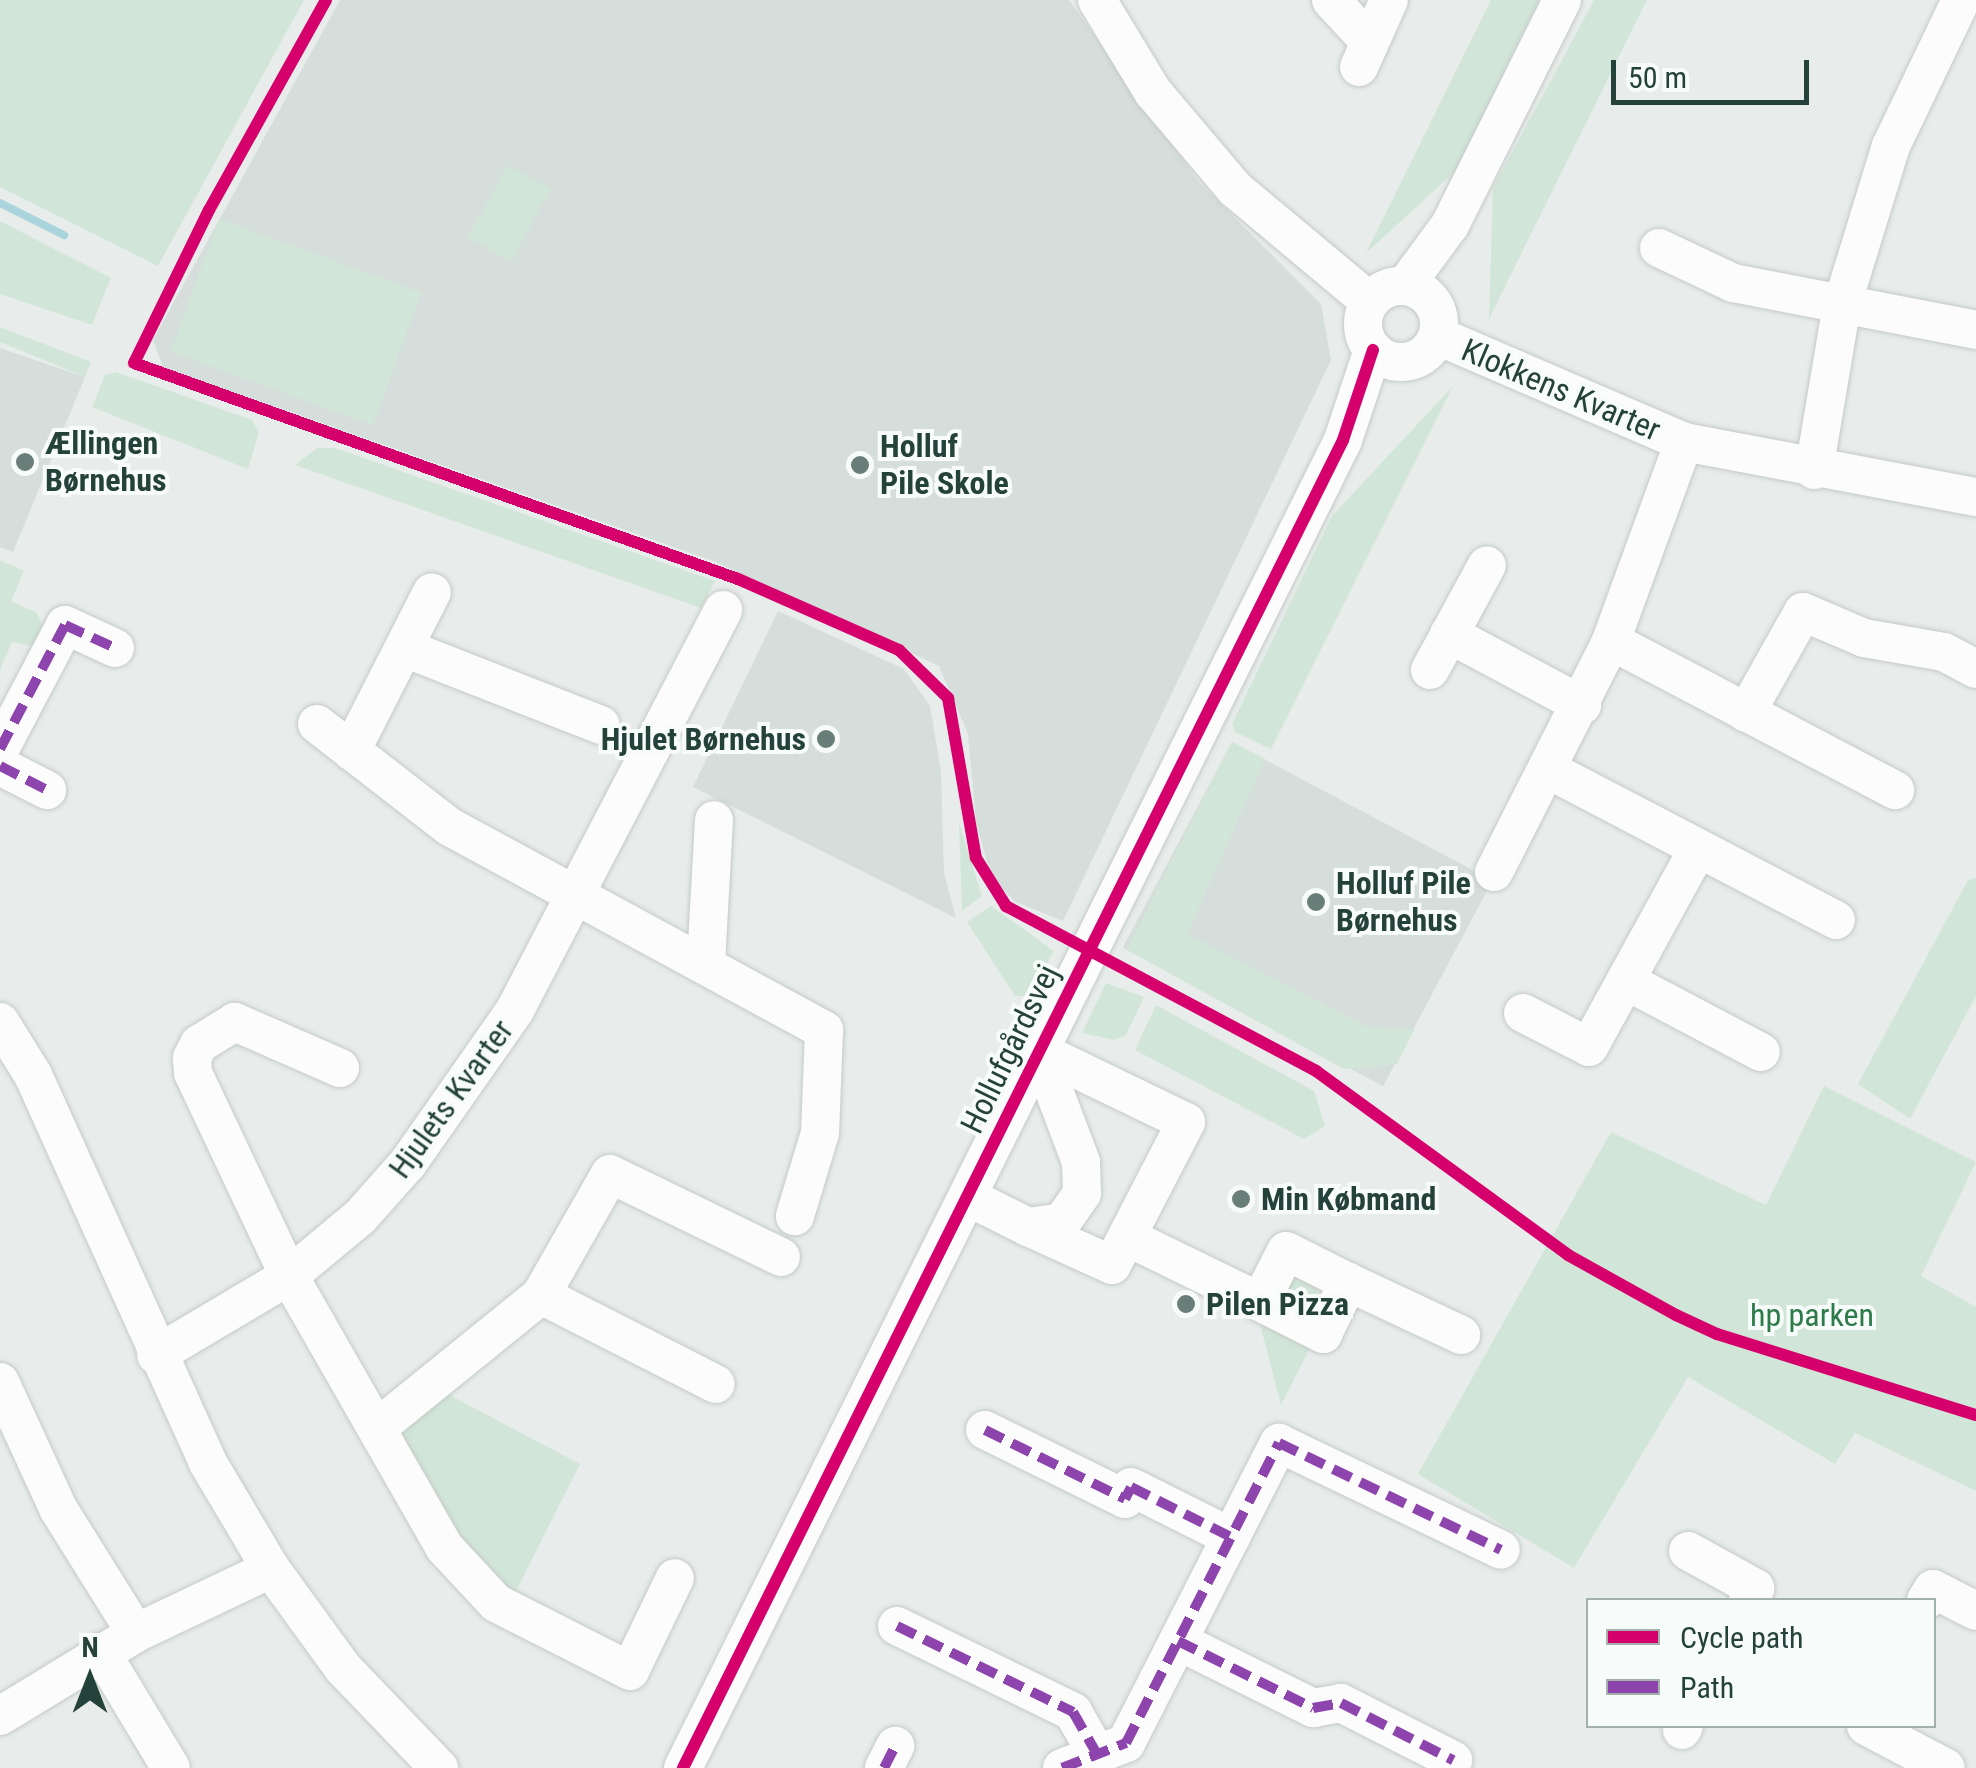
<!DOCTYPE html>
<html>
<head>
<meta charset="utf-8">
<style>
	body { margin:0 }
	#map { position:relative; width:1976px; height:1768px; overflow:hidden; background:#e8edeb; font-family:"Roboto Condensed",sans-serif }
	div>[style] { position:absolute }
	.built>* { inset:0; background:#d6dedb; transform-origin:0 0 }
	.green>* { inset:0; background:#d1e6d8; transform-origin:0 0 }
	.round { border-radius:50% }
	.stream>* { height:8px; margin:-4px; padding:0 4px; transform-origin:4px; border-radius:4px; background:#a9d4db }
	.roads { filter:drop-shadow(0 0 2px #c5cac8) drop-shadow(0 0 2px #c5cac8) }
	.minor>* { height:38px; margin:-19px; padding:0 19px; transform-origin:19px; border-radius:19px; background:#fcfcfc }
	.minor>.ring { margin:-19px; padding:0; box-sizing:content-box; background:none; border:38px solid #fcfcfc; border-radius:50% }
	.quiet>* { height:10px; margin-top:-5px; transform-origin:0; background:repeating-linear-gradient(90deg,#8e44ad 0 20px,transparent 0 30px) }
	.cycleway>* { height:12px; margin:-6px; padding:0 6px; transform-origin:6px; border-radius:6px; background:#d6006c }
	.dots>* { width:28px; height:28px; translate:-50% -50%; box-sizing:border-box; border:5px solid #f7fbf9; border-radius:50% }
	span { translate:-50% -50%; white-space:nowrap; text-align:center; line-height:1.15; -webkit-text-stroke:8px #f7fbf9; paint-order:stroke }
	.street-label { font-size:32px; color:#24423a }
	.poi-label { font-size:32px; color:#24423a; font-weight:700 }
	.left { translate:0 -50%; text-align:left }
	.right { translate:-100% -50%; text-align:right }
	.park-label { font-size:32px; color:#2d7a4b }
	.legend { position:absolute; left:1586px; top:1598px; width:350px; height:130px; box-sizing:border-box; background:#f7fbf9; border:2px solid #a3b1ad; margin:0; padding:12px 18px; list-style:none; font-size:30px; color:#24423a }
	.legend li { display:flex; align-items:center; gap:20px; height:50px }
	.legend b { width:50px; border:2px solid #a3b1ad }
	.north { position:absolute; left:40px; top:1628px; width:100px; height:100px; -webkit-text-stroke:8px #f7fbf9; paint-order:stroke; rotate:0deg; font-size:28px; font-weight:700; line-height:40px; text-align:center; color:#24423a }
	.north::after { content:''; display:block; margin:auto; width:35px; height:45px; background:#24423a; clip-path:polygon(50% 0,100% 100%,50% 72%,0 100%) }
	.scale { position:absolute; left:1611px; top:60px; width:198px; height:45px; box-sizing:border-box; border:5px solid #24423a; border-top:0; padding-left:12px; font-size:30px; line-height:35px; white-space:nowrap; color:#24423a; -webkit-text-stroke:8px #f7fbf9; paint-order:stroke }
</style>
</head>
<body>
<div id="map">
	<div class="built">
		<i style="clip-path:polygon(340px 0,1069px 0,1198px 181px,1321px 304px,1331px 360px,1063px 921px,1016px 902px,992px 879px,976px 823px,968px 734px,939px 666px,716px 562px,163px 367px,153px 340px)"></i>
		<i style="clip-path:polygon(0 348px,85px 377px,13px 552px,0 547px)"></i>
		<i style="clip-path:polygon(778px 611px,904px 669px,930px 706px,941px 771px,944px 873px,956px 918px,693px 787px)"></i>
		<i style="left:1232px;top:742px;width:295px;height:233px;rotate:28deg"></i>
	</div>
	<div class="green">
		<i style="clip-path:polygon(0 0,304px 0,158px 266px,0 187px)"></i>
		<i style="clip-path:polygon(1491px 0,1539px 0,1459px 168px,1366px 253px)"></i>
		<i style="clip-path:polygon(1594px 0,1647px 0,1489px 319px,1493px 188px)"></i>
		<i style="left:508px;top:165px;width:49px;height:83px;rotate:29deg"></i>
		<i style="left:219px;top:219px;width:215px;height:141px;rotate:20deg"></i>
		<i style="clip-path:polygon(0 221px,111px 278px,92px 325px,0 294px)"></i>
		<i style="clip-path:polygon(0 327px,91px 362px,85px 377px,0 342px)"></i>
		<i style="clip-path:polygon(116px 372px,252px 420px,259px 432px,248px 469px,92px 407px,105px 375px)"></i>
		<i style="clip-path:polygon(1453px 386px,1271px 749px,1235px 732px,1232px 724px,1332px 516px)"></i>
		<i style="clip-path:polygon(317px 448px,335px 448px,715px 581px,701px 608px,295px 465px)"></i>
		<i style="clip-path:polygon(0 560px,24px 571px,11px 601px,37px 613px,46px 634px,43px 648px,12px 642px,0 670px)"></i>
		<i style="clip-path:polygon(1232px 742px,1265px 759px,1187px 934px,1369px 1028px,1414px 1030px,1397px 1064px,1344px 1069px,1127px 950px)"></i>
		<i style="clip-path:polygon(959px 823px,982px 896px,962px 911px)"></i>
		<i style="clip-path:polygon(1976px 878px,1976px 996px,1910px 1119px,1858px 1084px,1968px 880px)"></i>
		<i style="clip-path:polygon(991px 906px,1054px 951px,1030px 996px,1015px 996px,967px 922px)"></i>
		<i style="clip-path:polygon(1106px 983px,1144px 997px,1126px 1035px,1114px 1040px,1082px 1033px)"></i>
		<i style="clip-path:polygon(1156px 1005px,1314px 1091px,1325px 1126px,1304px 1139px,1135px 1050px)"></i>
		<i style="clip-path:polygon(1824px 1086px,1976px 1162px,1921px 1276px,1976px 1307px,1976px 1491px,1855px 1433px,1835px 1464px,1688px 1377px,1574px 1568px,1418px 1474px,1611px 1132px,1766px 1205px)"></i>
		<i class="round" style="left:1283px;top:1274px;width:34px;height:34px"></i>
		<i style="clip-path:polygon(1257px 1313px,1312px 1344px,1281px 1405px)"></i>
		<i style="clip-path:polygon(440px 1390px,580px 1464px,512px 1599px,457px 1546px,401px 1446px,398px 1424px)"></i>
	</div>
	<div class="stream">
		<i style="left:0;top:203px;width:72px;rotate:26.6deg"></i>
	</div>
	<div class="roads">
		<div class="minor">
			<i style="left:1097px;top:0;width:108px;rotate:58.7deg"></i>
			<i style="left:1153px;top:92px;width:127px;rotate:49.8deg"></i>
			<i style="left:1235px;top:189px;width:176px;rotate:39.9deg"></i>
			<i style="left:1331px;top:0;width:54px;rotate:47.2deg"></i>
			<i style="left:1359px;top:67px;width:73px;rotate:-65.9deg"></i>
			<i style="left:1659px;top:248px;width:82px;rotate:25.3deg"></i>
			<i style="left:1733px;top:283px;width:248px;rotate:10.9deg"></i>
			<i style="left:1405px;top:286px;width:76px;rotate:-53.6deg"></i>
			<i style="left:1450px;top:225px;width:251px;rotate:-63.5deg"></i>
			<i class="ring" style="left:1363px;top:286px;width:38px;height:38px"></i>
			<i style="left:1438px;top:336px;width:268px;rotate:23.3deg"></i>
			<i style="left:1684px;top:442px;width:297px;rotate:10.7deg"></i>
			<i style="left:1814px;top:470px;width:167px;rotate:-80.4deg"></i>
			<i style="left:1842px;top:305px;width:166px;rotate:-72.9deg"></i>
			<i style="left:1891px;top:146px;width:162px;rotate:-64.4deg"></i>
			<i style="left:1449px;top:634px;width:151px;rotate:28.1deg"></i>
			<i style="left:1611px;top:641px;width:321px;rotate:27.7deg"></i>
			<i style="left:407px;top:649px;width:208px;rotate:21.4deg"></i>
			<i style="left:1430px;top:670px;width:119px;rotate:-61.5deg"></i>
			<i style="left:1746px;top:713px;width:116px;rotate:-60.6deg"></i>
			<i style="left:1803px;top:612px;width:66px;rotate:23.1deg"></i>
			<i style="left:1864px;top:638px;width:81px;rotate:9.9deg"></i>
			<i style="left:1944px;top:652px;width:36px;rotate:28deg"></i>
			<i style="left:317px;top:724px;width:168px;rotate:37.8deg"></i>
			<i style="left:450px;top:827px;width:426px;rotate:28.5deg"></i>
			<i style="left:824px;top:1030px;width:103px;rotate:92.2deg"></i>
			<i style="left:820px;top:1133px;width:87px;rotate:106.8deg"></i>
			<i style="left:0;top:749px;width:140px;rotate:-62.3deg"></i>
			<i style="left:65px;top:625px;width:55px;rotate:24.7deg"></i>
			<i style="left:351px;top:751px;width:178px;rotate:-63deg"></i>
			<i style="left:0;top:766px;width:53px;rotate:27.1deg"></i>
			<i style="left:1547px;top:769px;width:326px;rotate:27.6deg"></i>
			<i style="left:1494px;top:872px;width:259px;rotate:-63.1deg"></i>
			<i style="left:1611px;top:641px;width:212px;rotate:-69.9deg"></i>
			<i style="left:706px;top:963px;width:143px;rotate:-86.8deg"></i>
			<i style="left:1628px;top:982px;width:150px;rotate:27.8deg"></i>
			<i style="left:1523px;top:1013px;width:74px;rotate:27.3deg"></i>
			<i style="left:1589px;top:1047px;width:226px;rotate:-61.2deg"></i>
			<i style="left:0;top:1022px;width:62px;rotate:58.1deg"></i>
			<i style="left:33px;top:1075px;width:426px;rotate:65.7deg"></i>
			<i style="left:208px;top:1463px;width:123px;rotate:59.3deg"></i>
			<i style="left:271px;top:1569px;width:122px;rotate:54deg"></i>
			<i style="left:343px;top:1668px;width:139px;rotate:46.2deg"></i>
			<i style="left:340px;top:1068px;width:115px;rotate:-156.3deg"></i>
			<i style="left:235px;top:1022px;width:42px;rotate:148.6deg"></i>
			<i style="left:199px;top:1044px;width:16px;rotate:117deg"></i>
			<i style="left:192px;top:1058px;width:15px;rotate:86deg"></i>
			<i style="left:193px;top:1073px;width:225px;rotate:64.7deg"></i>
			<i style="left:289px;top:1276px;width:312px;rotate:60.2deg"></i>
			<i style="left:444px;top:1547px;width:76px;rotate:47.1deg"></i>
			<i style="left:496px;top:1603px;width:150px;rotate:26.9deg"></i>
			<i style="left:630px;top:1671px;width:103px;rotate:-64.2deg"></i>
			<i style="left:968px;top:1197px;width:67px;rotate:26.6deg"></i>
			<i style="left:1028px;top:1227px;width:34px;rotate:-8deg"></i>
			<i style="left:1062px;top:1222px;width:35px;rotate:-55deg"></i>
			<i style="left:1082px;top:1193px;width:31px;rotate:-92deg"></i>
			<i style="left:1081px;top:1162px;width:119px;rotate:-110.7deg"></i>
			<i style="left:1028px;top:1227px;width:92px;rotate:24.3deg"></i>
			<i style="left:1112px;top:1265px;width:161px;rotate:-62.6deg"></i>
			<i style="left:1186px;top:1122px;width:163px;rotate:-154.2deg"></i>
			<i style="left:1127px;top:1237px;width:148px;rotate:26deg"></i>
			<i style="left:1348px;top:1282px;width:69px;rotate:-153.4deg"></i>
			<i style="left:1286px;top:1251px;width:57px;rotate:117deg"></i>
			<i style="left:1260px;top:1302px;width:71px;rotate:26.9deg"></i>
			<i style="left:1323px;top:1334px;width:58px;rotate:-64.3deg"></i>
			<i style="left:1348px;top:1282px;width:125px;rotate:25.1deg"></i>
			<i style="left:541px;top:1295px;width:196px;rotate:27deg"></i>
			<i style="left:156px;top:1355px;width:155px;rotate:-30.7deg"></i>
			<i style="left:289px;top:1276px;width:92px;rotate:-39.7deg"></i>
			<i style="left:360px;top:1217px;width:72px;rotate:-48.4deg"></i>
			<i style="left:408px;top:1163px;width:187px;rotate:-55deg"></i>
			<i style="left:515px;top:1010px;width:451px;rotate:-62.5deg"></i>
			<i style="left:0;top:1382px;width:141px;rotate:65.3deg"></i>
			<i style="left:59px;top:1510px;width:145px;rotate:58deg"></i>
			<i style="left:377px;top:1428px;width:211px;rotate:-39deg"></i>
			<i style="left:541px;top:1295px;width:139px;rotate:-60.3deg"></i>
			<i style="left:610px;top:1174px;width:190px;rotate:25.9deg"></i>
			<i style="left:985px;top:1430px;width:156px;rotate:26.2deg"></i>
			<i style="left:1125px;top:1499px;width:13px;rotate:-63deg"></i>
			<i style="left:1131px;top:1487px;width:112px;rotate:26.6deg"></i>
			<i style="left:1688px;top:1551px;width:77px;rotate:28.9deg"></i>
			<i style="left:1755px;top:1588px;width:14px;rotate:120deg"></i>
			<i style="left:1926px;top:1600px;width:13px;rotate:-58deg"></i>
			<i style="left:1933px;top:1589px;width:48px;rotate:27.1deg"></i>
			<i style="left:897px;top:1626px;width:196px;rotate:26deg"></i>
			<i style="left:1073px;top:1712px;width:51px;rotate:60.4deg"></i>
			<i style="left:1178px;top:1641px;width:151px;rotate:26.4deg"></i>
			<i style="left:1313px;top:1708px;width:28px;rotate:-10deg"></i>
			<i style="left:1341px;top:1703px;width:126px;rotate:27deg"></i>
			<i style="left:101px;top:1652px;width:135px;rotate:58.9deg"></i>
			<i style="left:0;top:1716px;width:159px;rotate:-31.4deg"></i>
			<i style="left:136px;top:1633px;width:149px;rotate:-25.4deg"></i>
			<i style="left:1866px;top:1726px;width:90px;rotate:27.7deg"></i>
			<i style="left:1682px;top:1730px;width:4px;rotate:-63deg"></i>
			<i style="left:683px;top:1768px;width:1483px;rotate:-63.57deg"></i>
			<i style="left:1343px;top:440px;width:95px;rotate:-71.6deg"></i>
			<i style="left:884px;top:1768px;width:25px;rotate:-63deg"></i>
			<i style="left:1062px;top:1768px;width:69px;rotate:-21.3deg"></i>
			<i style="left:1126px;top:1743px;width:337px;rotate:-63deg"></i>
			<i style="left:1279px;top:1443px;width:246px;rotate:25.7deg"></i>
		</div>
	</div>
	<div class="quiet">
		<i style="left:0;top:749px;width:140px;rotate:-62.3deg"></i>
		<i style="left:65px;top:625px;width:55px;rotate:24.7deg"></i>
		<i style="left:0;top:766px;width:53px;rotate:27.1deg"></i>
		<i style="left:985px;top:1430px;width:156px;rotate:26.2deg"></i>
		<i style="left:1125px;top:1499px;width:13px;rotate:-63deg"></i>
		<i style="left:1131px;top:1487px;width:112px;rotate:26.6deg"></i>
		<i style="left:897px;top:1626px;width:196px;rotate:26deg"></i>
		<i style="left:1073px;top:1712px;width:51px;rotate:60.4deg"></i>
		<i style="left:1178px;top:1641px;width:151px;rotate:26.4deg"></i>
		<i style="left:1313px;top:1708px;width:28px;rotate:-10deg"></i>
		<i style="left:1341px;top:1703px;width:126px;rotate:27deg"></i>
		<i style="left:884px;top:1768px;width:25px;rotate:-63deg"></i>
		<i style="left:1062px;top:1768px;width:69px;rotate:-21.3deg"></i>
		<i style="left:1126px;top:1743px;width:337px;rotate:-63deg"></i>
		<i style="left:1279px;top:1443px;width:246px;rotate:25.7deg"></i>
	</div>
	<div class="cycleway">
		<i style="left:326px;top:0;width:240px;rotate:119.1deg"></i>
		<i style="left:209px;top:210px;width:170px;rotate:116.1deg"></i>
		<i style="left:134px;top:363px;width:641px;rotate:19.68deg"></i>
		<i style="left:738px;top:579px;width:176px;rotate:23.8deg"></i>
		<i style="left:899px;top:650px;width:69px;rotate:44.4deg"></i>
		<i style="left:948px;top:698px;width:162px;rotate:80.1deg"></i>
		<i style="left:976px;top:858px;width:57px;rotate:58deg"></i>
		<i style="left:1006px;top:906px;width:351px;rotate:28deg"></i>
		<i style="left:1316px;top:1071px;width:312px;rotate:36.1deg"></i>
		<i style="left:1568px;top:1255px;width:124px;rotate:29.1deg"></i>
		<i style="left:1676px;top:1315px;width:45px;rotate:24.9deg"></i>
		<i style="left:1717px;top:1334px;width:271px;rotate:17.4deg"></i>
		<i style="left:683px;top:1768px;width:1483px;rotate:-63.57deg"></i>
		<i style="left:1343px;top:440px;width:95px;rotate:-71.6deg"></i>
	</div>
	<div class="dots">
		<i style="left:25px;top:462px;background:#697e78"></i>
		<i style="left:860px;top:465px;background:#697e78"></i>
		<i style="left:826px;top:739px;background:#697e78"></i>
		<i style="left:1316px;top:902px;background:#697e78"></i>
		<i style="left:1241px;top:1199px;background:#697e78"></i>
		<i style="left:1186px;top:1304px;background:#697e78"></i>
	</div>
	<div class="street-label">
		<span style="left:1561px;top:390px;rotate:23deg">Klokkens Kvarter</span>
		<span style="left:1010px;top:1049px;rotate:-64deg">Hollufgårdsvej</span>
		<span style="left:451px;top:1099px;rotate:-54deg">Hjulets Kvarter</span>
	</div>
	<div class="poi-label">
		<span class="left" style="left:45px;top:462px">Ællingen<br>Børnehus</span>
		<span class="left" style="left:880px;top:465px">Holluf<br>Pile Skole</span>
		<span class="right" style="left:806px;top:739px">Hjulet Børnehus</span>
		<span class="left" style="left:1336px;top:902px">Holluf Pile<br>Børnehus</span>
		<span class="left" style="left:1261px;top:1199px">Min Købmand</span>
		<span class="left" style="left:1206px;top:1304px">Pilen Pizza</span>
	</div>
	<div class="park-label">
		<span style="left:1812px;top:1315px">hp parken</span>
	</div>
	<ul class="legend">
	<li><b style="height:12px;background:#d6006c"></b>Cycle path</li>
	<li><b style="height:12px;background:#8e44ad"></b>Path</li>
	</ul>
	<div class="north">N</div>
	<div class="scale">50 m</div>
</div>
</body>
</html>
